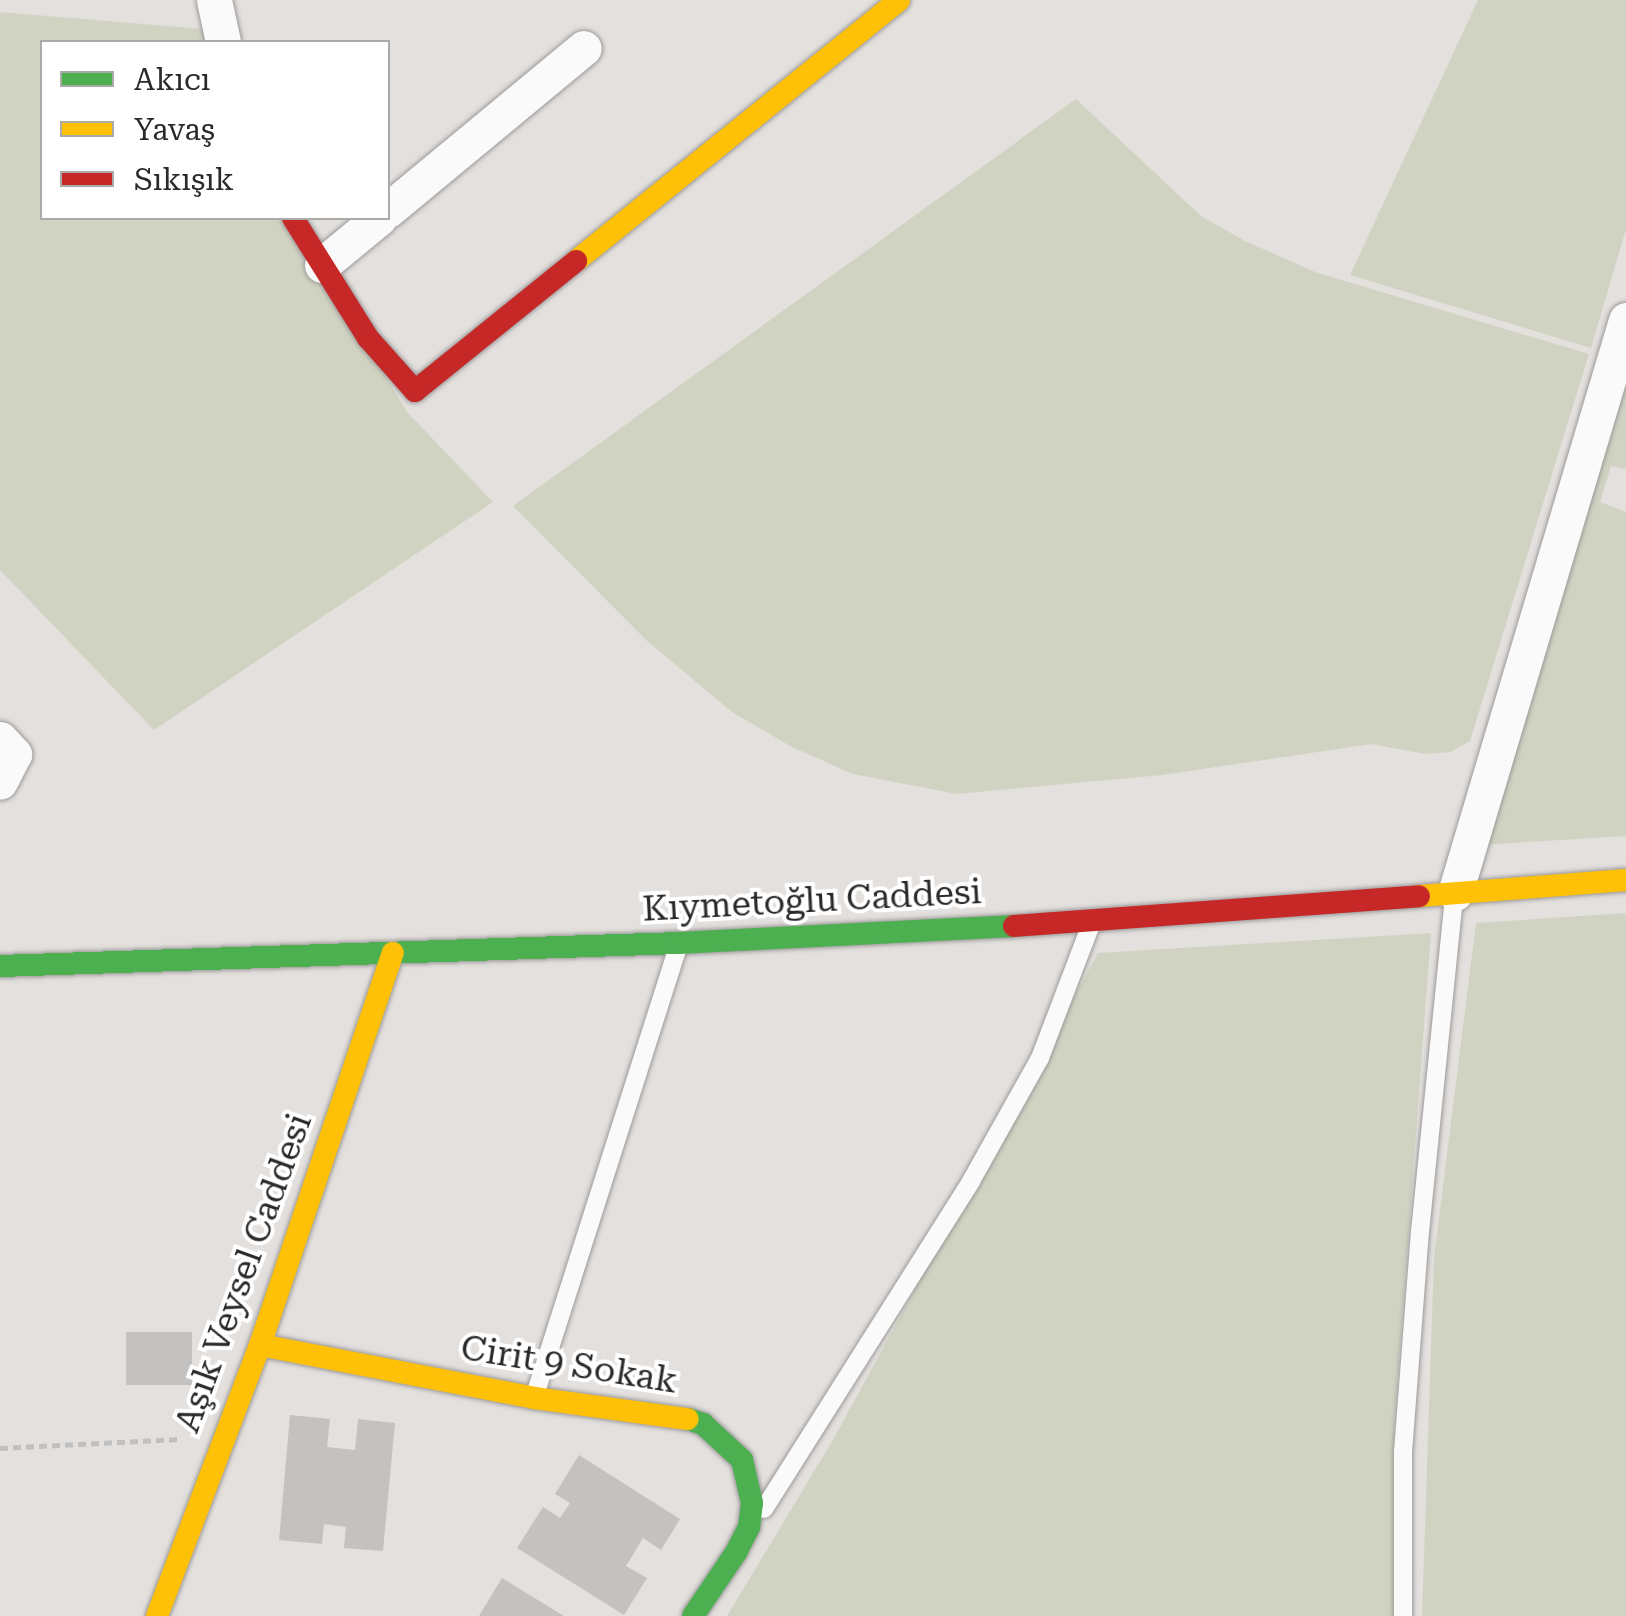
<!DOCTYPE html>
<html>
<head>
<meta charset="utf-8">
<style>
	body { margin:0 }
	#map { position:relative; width:1626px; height:1616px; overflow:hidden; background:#e3e0de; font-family:"Roboto Serif",serif }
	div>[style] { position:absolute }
	.green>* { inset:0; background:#d1d3c2 }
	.building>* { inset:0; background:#c4c2c1; transform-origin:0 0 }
	.path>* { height:5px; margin-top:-2.5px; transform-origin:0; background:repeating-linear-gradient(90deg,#c0c0c0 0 8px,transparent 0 13px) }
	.roads { filter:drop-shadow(0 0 2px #9c9a99) drop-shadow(0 0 2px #9c9a99) }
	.lane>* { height:18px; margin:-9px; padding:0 9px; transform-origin:9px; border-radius:9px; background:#fbfafa }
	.street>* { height:35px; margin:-17.5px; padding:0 17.5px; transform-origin:17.5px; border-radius:17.5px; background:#fbfafa }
	.fast>* { height:22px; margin:-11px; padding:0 11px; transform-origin:11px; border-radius:11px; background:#4caf50 }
	.slow>* { height:22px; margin:-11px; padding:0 11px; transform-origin:11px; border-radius:11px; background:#ffc107 }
	.jam>* { height:22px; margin:-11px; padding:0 11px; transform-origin:11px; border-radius:11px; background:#c62828 }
	span { translate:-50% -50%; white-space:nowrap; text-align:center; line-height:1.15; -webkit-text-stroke:8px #fff; paint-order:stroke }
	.street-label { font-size:35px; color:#2b2a29 }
	.legend { position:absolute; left:40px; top:40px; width:350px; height:180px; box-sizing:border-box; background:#fff; border:2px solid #aaaaa9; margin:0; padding:12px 18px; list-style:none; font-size:30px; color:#2b2a29 }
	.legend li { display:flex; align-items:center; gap:20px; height:50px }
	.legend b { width:50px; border:2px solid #aaaaa9 }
</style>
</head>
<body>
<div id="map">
	<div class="green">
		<i style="clip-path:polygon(1478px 0,1626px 0,1626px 229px,1591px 348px,1350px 275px)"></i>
		<i style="clip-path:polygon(0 12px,203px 29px,207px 42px,42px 42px,42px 218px,286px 218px,408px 413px,493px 502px,154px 730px,0 570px)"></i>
		<i style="clip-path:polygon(1076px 99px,1201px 216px,1245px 241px,1315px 272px,1589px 354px,1470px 741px,1451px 752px,1425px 754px,1372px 744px,1162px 775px,957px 794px,853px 774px,790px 746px,732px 712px,646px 640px,513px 506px)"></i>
		<i style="clip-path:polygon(1626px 382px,1626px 469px,1611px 466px,1600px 502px,1626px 512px,1626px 836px,1481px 845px)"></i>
		<i style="clip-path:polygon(1626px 913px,1626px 1616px,1422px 1616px,1434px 1257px,1476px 923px)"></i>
		<i style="clip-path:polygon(1431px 933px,1394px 1426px,1398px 1616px,727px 1616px,833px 1440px,1098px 953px)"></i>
	</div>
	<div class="building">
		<i style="left:126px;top:1332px;width:66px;height:53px"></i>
		<i style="clip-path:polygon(290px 1415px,330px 1419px,327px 1447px,355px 1450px,358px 1419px,395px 1423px,383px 1551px,344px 1548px,346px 1527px,324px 1524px,322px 1544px,279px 1540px)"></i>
		<i style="clip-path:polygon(579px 1455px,680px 1519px,661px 1550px,643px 1538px,626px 1566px,647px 1578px,624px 1615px,517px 1548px,543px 1507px,560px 1518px,570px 1503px,555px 1494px)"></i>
		<i style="clip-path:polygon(502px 1578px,564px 1616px,479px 1616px)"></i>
	</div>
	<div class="path">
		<i style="left:0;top:1448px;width:180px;rotate:-2.9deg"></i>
	</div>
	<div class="roads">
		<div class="lane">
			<i style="left:535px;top:1395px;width:468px;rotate:-72.3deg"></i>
			<i style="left:764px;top:1509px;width:388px;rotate:-57.7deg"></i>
			<i style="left:971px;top:1181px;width:141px;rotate:-60.7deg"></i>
			<i style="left:1040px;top:1058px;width:140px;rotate:-69.1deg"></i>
			<i style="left:1403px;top:1616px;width:164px;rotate:-90deg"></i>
			<i style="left:1403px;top:1452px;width:221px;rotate:-85.6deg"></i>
			<i style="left:1420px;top:1232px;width:335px;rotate:-84.2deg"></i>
		</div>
		<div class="street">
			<i style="left:214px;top:0;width:43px;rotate:77.9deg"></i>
			<i style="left:388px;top:210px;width:254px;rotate:-39.6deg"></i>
			<i style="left:322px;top:265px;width:74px;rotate:-39.5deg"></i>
			<i style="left:0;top:739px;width:21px;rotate:47deg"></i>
			<i style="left:14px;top:754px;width:31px;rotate:117deg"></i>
			<i style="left:1455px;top:893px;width:598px;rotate:-73.38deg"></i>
		</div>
		<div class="fast">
			<i style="left:0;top:966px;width:679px;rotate:-1.94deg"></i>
			<i style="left:679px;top:943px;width:335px;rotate:-2.9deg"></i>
			<i style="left:688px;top:1419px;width:16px;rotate:18deg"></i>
			<i style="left:703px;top:1424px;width:53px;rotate:42.7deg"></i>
			<i style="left:742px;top:1460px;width:44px;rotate:76.9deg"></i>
			<i style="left:752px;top:1503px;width:24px;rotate:97deg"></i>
			<i style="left:749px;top:1527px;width:27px;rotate:117deg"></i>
			<i style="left:737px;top:1551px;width:78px;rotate:124.1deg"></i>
		</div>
		<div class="slow">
			<i style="left:576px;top:261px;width:415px;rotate:-38.9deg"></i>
			<i style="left:1419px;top:896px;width:208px;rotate:-4.4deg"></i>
			<i style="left:260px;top:1345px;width:279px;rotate:10.9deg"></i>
			<i style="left:534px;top:1398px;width:155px;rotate:7.8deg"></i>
			<i style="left:157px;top:1616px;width:290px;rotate:-69.2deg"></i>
			<i style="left:260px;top:1345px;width:414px;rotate:-71.3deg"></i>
		</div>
		<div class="jam">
			<i style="left:293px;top:218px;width:142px;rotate:58deg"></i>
			<i style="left:368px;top:338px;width:71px;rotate:48.4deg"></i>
			<i style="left:415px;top:391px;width:207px;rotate:-38.9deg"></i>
			<i style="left:1014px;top:926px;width:406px;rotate:-4.2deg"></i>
		</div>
	</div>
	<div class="street-label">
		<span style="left:812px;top:901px;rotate:-3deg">Kıymetoğlu Caddesi</span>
		<span style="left:244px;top:1273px;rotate:-70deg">Aşık Veysel Caddesi</span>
		<span style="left:569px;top:1365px;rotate:9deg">Cirit 9 Sokak</span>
	</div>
	<ul class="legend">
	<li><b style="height:12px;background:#4caf50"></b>Akıcı</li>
	<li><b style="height:12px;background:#ffc107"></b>Yavaş</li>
	<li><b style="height:12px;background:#c62828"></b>Sıkışık</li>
	</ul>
</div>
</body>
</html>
